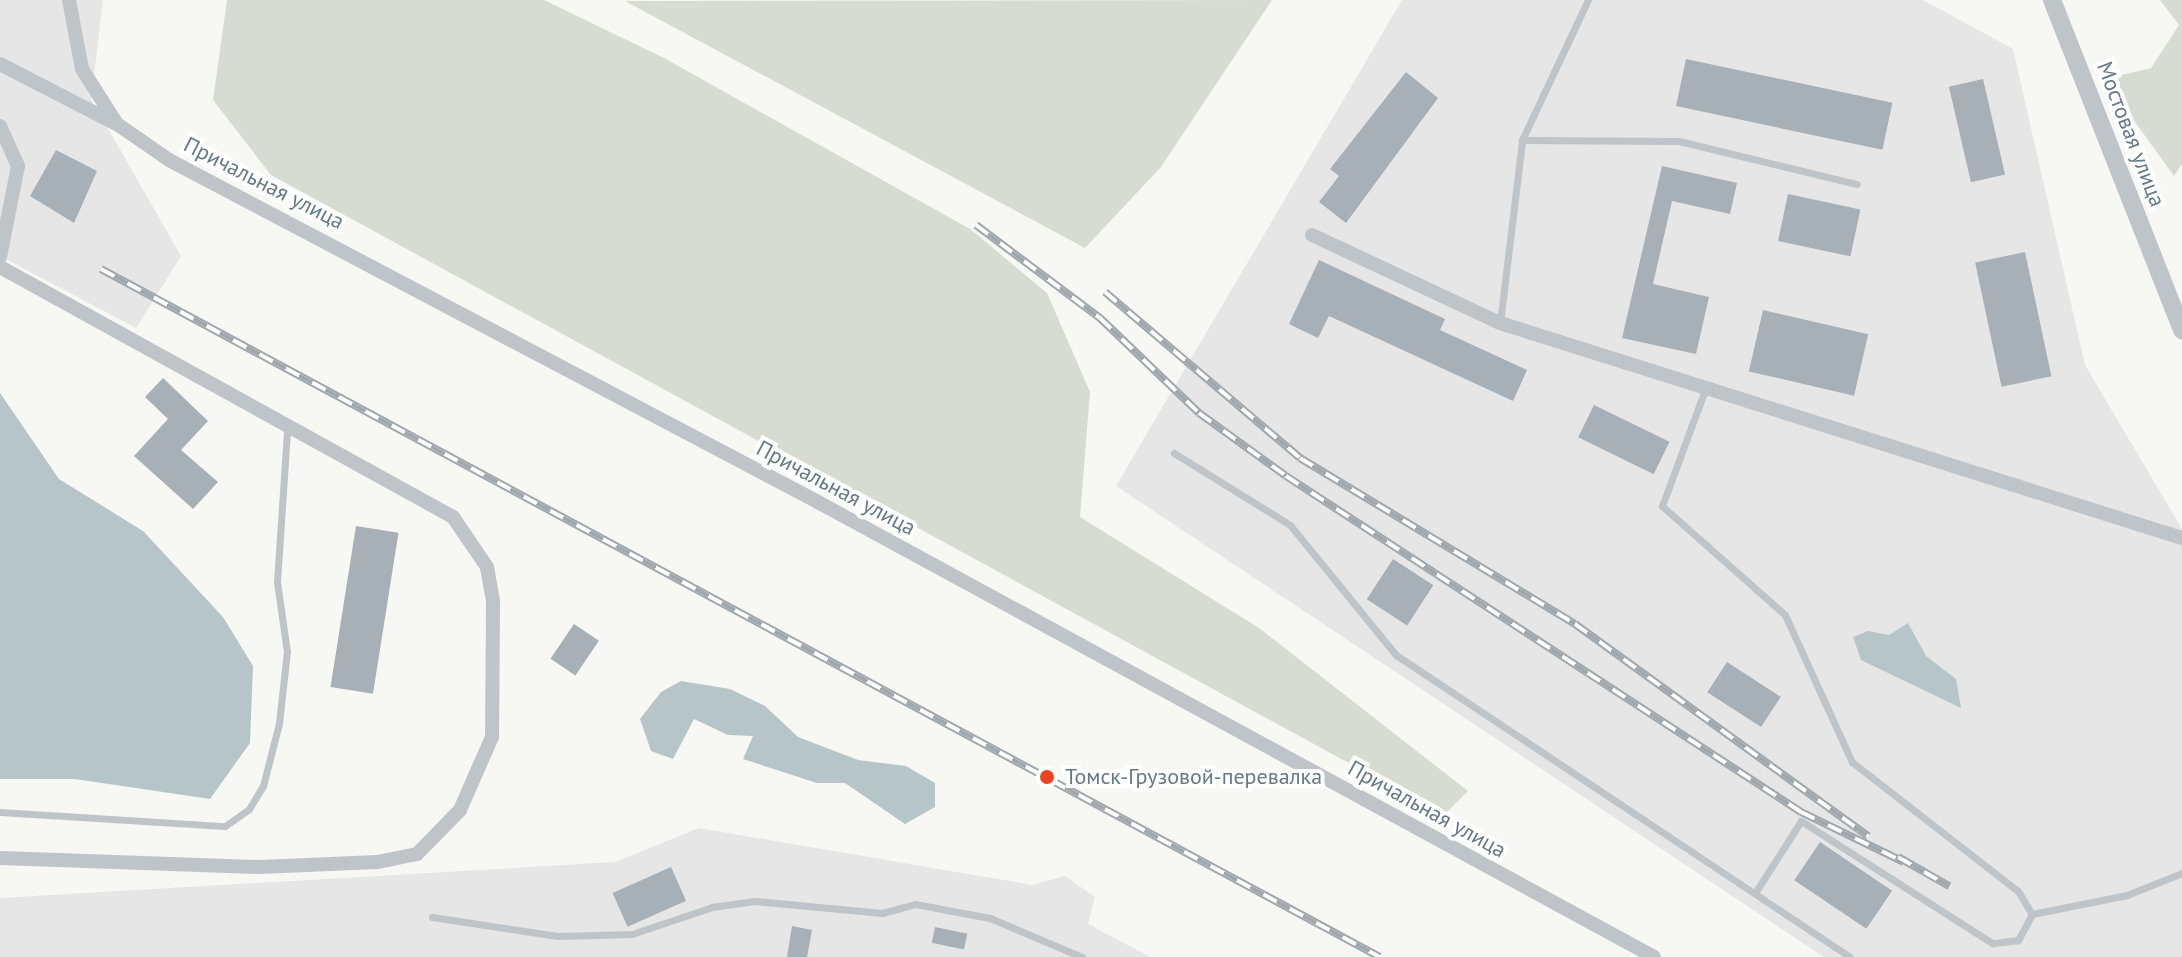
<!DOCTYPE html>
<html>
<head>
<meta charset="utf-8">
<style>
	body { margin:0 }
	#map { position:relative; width:2182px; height:957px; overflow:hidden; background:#f7f7f4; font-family:"PT Sans",sans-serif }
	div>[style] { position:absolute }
	.built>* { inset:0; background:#e5e6e5 }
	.green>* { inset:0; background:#d7dcd3 }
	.water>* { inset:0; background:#b6c5c8 }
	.building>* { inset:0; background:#a7b0b6; transform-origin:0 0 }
	.service>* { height:7px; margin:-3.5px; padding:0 3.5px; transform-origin:3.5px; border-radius:3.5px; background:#bfc4c8 }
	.minor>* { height:14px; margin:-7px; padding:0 7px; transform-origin:7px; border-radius:7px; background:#bfc4c8 }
	.tertiary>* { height:18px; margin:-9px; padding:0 9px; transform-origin:9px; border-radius:9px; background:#bfc4c8 }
	.rail>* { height:8px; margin-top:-4px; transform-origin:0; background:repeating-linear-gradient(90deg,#fff 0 15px,#a0a8ae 0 30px); box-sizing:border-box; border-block:2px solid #a0a8ae }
	.dots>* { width:22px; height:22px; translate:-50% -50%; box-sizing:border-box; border:4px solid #fff; border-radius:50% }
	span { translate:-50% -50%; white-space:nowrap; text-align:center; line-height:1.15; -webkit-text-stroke:8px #fff; paint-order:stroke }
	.street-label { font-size:22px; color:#657986 }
	.poi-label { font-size:22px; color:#657986 }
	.left { translate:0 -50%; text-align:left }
</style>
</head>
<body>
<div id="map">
	<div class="built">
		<i style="clip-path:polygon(0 0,103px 0,91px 99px,181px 256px,136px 328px,0 256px)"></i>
		<i style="clip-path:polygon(1402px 0,1923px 0,2013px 49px,2085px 365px,2182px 529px,2182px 957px,1824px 957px,1116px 486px)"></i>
		<i style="clip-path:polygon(699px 828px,1032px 885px,1065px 876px,1095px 897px,1088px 924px,1150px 957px,0 957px,0 898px,615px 862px)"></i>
	</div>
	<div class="green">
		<i style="clip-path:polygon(227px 0,544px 0,664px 58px,970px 229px,1047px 293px,1090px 392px,1080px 517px,1259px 628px,1468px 791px,1444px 815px,271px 175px,213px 100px)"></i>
		<i style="clip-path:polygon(1272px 0,1161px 167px,1085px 248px,625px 1px)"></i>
		<i style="clip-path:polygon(2160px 0,2182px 0,2182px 164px,2174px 176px,2104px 79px,2151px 68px,2179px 25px)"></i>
	</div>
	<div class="water">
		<i style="clip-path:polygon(0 393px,59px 479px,143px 531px,223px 617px,253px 666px,250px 743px,210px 799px,75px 779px,0 779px)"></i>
		<i style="clip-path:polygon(1908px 623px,1926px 656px,1956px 679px,1961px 708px,1861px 660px,1853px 637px,1868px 631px,1889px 635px)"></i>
		<i style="clip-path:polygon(681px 681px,730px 689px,765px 706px,798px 737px,858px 760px,906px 766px,935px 783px,935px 807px,905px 824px,845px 783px,817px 783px,743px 759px,753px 736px,728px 735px,694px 719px,673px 759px,651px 751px,640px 719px,661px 692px)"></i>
	</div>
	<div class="building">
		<i style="left:1686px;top:59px;width:211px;height:48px;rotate:12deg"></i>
		<i style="clip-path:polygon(1406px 72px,1438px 98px,1346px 223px,1319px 202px,1339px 176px,1330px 169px)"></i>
		<i style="left:1983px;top:79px;width:98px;height:35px;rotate:77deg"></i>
		<i style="clip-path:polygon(56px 150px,97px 171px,74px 223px,30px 196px)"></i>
		<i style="clip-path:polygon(1662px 166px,1737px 183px,1730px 214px,1672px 201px,1653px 284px,1709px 297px,1696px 354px,1622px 338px)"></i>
		<i style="left:1788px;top:194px;width:74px;height:48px;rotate:12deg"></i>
		<i style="left:2025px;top:252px;width:127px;height:51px;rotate:78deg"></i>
		<i style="clip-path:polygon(1319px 260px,1445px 319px,1440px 330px,1527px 370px,1513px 401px,1329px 316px,1318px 338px,1289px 324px)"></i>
		<i style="left:1763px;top:310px;width:108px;height:63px;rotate:13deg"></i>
		<i style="clip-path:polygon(163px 378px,208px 421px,181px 450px,218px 482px,193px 509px,134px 456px,168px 419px,145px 397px)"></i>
		<i style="left:1594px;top:405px;width:84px;height:36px;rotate:26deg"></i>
		<i style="left:356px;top:526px;width:43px;height:163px;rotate:9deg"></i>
		<i style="left:1393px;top:559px;width:48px;height:48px;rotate:33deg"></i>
		<i style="left:574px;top:624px;width:30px;height:42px;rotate:34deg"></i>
		<i style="left:1727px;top:662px;width:64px;height:36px;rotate:33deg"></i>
		<i style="left:1820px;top:842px;width:87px;height:46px;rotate:34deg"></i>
		<i style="left:671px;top:867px;width:37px;height:64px;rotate:66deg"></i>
		<i style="clip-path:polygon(792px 926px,812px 930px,807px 957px,787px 957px)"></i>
		<i style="left:935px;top:927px;width:33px;height:16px;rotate:12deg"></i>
	</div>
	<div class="service">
		<i style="left:1522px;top:140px;width:157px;rotate:0.4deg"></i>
		<i style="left:1679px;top:141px;width:183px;rotate:13.6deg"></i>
		<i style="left:1500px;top:323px;width:184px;rotate:-83.1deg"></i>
		<i style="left:1522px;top:140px;width:155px;rotate:-64.8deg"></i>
		<i style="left:1706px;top:387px;width:127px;rotate:110.3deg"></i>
		<i style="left:1662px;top:506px;width:164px;rotate:41.5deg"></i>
		<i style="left:1785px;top:615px;width:162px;rotate:65.5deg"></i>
		<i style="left:1852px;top:762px;width:210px;rotate:37.9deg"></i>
		<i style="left:2018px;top:891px;width:27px;rotate:59deg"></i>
		<i style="left:2032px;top:914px;width:30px;rotate:118deg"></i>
		<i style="left:2018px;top:940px;width:26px;rotate:173deg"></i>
		<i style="left:1992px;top:943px;width:227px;rotate:-147.4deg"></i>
		<i style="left:1801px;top:821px;width:85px;rotate:122.6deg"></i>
		<i style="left:1174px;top:453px;width:137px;rotate:31.8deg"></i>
		<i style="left:1290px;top:525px;width:168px;rotate:50.8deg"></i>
		<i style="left:1396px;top:655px;width:545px;rotate:33.63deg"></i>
		<i style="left:0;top:812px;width:225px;rotate:3.6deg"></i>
		<i style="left:225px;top:826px;width:29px;rotate:-35deg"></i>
		<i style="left:249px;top:809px;width:27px;rotate:-59deg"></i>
		<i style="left:263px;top:786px;width:65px;rotate:-75.7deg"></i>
		<i style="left:279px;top:723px;width:71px;rotate:-83.6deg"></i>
		<i style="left:287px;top:652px;width:71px;rotate:-98.1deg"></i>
		<i style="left:277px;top:582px;width:152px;rotate:-86.2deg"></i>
		<i style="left:2032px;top:914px;width:97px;rotate:-11.3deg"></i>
		<i style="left:2127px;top:895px;width:59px;rotate:-21.8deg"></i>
		<i style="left:432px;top:917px;width:127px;rotate:8.6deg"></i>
		<i style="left:558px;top:936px;width:74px;rotate:-1.5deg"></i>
		<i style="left:632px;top:934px;width:84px;rotate:-18.6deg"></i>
		<i style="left:712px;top:907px;width:43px;rotate:-7.9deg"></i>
		<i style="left:755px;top:901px;width:128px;rotate:5.4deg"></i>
		<i style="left:882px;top:913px;width:34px;rotate:-15deg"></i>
		<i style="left:915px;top:904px;width:76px;rotate:10.6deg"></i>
		<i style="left:990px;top:918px;width:100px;rotate:23deg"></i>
	</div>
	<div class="minor">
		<i style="left:69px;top:0;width:70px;rotate:79.3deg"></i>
		<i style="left:82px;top:69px;width:65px;rotate:57.5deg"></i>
		<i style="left:117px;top:124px;width:63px;rotate:34.7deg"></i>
		<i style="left:169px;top:160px;width:731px;rotate:27.79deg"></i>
		<i style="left:816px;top:501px;width:954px;rotate:28.55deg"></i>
		<i style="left:0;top:64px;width:131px;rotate:27.3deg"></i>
		<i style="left:0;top:126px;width:44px;rotate:65.8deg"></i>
		<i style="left:18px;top:166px;width:93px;rotate:101.2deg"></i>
		<i style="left:1312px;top:235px;width:208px;rotate:25.1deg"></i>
		<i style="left:1500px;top:323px;width:715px;rotate:17.5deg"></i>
		<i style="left:0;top:267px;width:517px;rotate:28.89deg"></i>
		<i style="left:453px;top:517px;width:60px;rotate:55.8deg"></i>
		<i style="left:487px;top:567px;width:36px;rotate:80deg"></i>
		<i style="left:493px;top:602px;width:135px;rotate:90.4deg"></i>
		<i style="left:492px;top:737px;width:80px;rotate:113.7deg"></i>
		<i style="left:460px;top:810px;width:62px;rotate:134.3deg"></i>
		<i style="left:417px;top:854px;width:41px;rotate:168.7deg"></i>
		<i style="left:377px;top:862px;width:118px;rotate:177.6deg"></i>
		<i style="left:259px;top:867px;width:259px;rotate:-178deg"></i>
	</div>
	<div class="tertiary">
		<i style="left:2052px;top:0;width:355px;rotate:68.5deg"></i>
	</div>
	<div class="rail">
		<i style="left:976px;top:225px;width:155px;rotate:36.9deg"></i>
		<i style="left:1100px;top:318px;width:137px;rotate:43.8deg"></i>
		<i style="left:1199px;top:413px;width:107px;rotate:35.9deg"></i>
		<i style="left:1286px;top:476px;width:615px;rotate:33.12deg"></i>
		<i style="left:1801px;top:812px;width:114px;rotate:25.9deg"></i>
		<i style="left:101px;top:269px;width:1452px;rotate:28.28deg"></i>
		<i style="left:1105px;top:292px;width:256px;rotate:40.4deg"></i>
		<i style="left:1300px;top:458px;width:321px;rotate:31.1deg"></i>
		<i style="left:1575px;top:624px;width:362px;rotate:35.9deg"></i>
		<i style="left:1898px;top:857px;width:59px;rotate:29.6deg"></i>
	</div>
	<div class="dots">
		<i style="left:1047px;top:777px;background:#ea4321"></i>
	</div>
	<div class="street-label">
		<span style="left:2131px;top:134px;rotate:69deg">Мостовая улица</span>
		<span style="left:264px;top:183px;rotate:27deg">Причальная улица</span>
		<span style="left:836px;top:488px;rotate:28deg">Причальная улица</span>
		<span style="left:1427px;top:809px;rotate:29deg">Причальная улица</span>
	</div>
	<div class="poi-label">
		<span class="left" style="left:1065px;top:777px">Томск-Грузовой-перевалка</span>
	</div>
</div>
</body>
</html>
